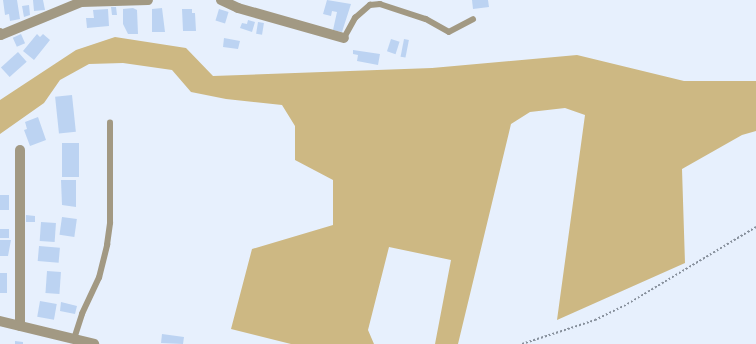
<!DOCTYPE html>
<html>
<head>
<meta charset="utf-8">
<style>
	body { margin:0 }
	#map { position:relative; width:756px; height:344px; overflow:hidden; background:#e7f0fd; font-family:Inter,sans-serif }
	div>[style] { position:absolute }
	.forest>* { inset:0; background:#cdb883 }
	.building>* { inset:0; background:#bcd3f2; transform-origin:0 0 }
	.path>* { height:2px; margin-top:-1px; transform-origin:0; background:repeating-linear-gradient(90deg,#88919d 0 2px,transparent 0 4px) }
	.service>* { height:5.5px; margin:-2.75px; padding:0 2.75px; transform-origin:2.75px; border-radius:2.75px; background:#a29983 }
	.minor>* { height:10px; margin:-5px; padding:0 5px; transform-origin:5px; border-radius:5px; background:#a29983 }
	.tertiary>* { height:10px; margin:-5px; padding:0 5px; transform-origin:5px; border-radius:5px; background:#a29983 }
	span { translate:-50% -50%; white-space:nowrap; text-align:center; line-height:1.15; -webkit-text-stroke:3px #fff; paint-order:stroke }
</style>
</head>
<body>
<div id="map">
	<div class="forest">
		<i style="clip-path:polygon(115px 37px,186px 48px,213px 76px,432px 68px,577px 55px,684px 81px,756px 81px,756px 131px,742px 135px,682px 169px,685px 263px,557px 320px,585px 115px,565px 108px,530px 112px,511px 124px,458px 344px,435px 344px,451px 260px,389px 247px,368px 330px,374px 344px,291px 344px,231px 329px,252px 249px,333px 225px,333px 180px,295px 160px,295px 126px,282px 105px,226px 99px,191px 92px,172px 70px,123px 63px,89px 64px,60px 80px,44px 103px,0 134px,0 100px,76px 50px)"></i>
	</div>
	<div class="building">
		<i style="clip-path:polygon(3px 0,17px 0,20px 19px,10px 21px,9px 14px,5px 15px)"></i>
		<i style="clip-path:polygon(33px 0,43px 0,45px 10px,34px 11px)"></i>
		<i style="clip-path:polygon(327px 0,351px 4px,342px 32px,333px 30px,337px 12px,332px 11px,331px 16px,323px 14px)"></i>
		<i style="clip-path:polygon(472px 0,488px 0,489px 7px,473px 9px)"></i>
		<i style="clip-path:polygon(29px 5px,30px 15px,24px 17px,22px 6px)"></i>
		<i style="clip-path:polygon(111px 7px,116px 7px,117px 15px,112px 15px)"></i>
		<i style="clip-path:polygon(133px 8px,137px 10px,138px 34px,128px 34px,123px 24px,123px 9px)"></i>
		<i style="clip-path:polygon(162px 8px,165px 32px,152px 32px,152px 9px)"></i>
		<i style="clip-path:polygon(108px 9px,109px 26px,87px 28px,86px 18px,94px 18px,93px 10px)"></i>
		<i style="clip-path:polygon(182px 9px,192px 9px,192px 13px,195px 13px,196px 31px,183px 31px)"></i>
		<i style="left:219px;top:9px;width:10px;height:12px;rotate:17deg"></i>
		<i style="clip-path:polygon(248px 20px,255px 22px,252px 32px,240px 28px,242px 23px,247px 24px)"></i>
		<i style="left:258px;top:22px;width:6px;height:12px;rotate:9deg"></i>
		<i style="left:21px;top:34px;width:10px;height:9px;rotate:66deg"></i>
		<i style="clip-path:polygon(37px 34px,40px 37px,43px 34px,50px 40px,34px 60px,23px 51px)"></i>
		<i style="clip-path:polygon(224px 38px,240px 41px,238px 49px,223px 47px)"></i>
		<i style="left:391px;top:39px;width:9px;height:13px;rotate:18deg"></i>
		<i style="left:404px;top:39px;width:5px;height:18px;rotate:11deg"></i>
		<i style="clip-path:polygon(353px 50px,380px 54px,378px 65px,357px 61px,358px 55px,353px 54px)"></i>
		<i style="left:18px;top:52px;width:13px;height:23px;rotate:48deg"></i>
		<i style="left:72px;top:95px;width:37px;height:17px;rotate:84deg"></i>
		<i style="clip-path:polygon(38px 117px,46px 140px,30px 146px,24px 130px,27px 129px,25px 122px)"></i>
		<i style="left:62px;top:143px;width:17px;height:34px"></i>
		<i style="clip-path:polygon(61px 180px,76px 180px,76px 207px,62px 205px)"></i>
		<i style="left:0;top:195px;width:9px;height:15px"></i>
		<i style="clip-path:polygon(26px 215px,35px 216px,35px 222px,26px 222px)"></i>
		<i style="left:62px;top:217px;width:15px;height:18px;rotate:8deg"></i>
		<i style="left:41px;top:222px;width:15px;height:19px;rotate:4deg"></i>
		<i style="left:0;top:229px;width:9px;height:9px"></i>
		<i style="clip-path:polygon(0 240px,11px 240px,8px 256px,0 256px)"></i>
		<i style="left:39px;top:246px;width:21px;height:15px;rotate:5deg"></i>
		<i style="left:47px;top:271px;width:14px;height:22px;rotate:4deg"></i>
		<i style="left:0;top:273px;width:7px;height:20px"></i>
		<i style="left:40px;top:301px;width:17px;height:16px;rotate:10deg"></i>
		<i style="clip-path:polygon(61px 302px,77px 306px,75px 314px,60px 311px)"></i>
		<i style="clip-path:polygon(162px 334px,184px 337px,183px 344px,161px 343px)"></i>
		<i style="clip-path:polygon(15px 341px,23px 342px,23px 344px,15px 344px)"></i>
	</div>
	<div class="path">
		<i style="left:522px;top:344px;width:77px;rotate:-18.2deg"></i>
		<i style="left:595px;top:320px;width:32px;rotate:-26deg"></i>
		<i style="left:624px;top:306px;width:154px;rotate:-30.9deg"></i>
	</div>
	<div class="service">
		<i style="left:344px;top:38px;width:23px;rotate:-61deg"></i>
		<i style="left:355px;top:18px;width:20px;rotate:-41deg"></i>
		<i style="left:370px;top:5px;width:10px;rotate:-6deg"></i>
		<i style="left:380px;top:4px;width:48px;rotate:18.1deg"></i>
		<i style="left:426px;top:19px;width:26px;rotate:29deg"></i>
		<i style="left:449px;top:32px;width:27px;rotate:-28deg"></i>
		<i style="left:74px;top:339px;width:26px;rotate:-72deg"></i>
		<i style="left:82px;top:314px;width:40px;rotate:-65deg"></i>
		<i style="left:99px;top:278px;width:34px;rotate:-76deg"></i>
		<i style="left:107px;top:245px;width:22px;rotate:-82deg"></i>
		<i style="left:110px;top:223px;width:100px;rotate:-90deg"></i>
	</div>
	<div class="minor">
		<i style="left:221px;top:0;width:19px;rotate:25deg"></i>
		<i style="left:238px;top:8px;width:110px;rotate:15.8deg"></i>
		<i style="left:0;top:33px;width:2px;rotate:63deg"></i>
		<i style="left:1px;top:35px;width:87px;rotate:-22.4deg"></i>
		<i style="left:81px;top:2px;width:67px;rotate:-1.7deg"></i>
		<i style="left:20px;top:150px;width:176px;rotate:90deg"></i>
	</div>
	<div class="tertiary">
		<i style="left:0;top:321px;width:97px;rotate:13.7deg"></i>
	</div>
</div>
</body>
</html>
